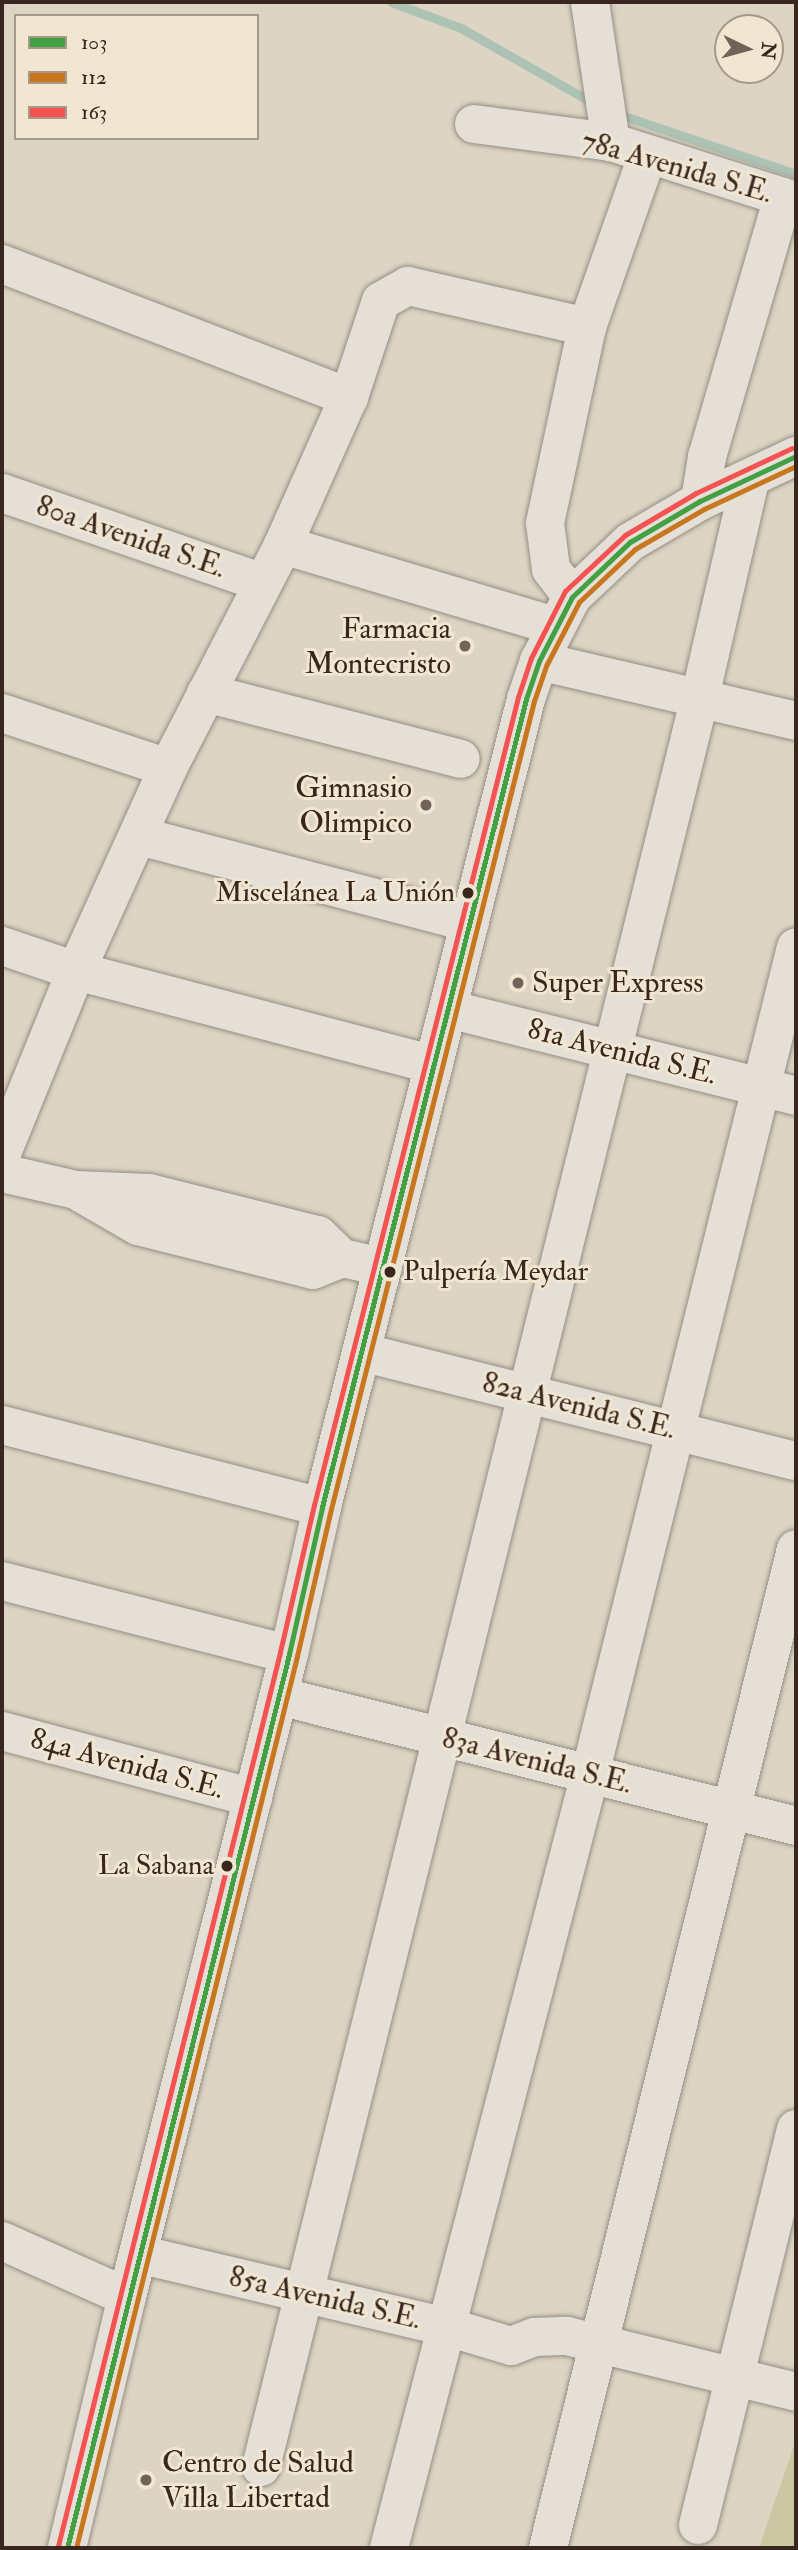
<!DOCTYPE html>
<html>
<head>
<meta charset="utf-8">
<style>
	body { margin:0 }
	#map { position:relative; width:798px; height:2550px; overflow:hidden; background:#ddd4c3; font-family:"IM FELL Double Pica",serif }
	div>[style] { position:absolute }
	.green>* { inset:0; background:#ccc7a3 }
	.stream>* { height:9px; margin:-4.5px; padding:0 4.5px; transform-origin:4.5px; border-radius:4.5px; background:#acc2b4 }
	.roads { filter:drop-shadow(0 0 2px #958e83) drop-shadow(0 0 2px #958e83) }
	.minor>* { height:38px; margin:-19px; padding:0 19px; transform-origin:19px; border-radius:19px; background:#e5e0d7 }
	.bus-1>* { height:5px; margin:-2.5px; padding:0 2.5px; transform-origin:2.5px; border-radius:2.5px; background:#43a043 }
	.bus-2>* { height:5px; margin:-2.5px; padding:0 2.5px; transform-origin:2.5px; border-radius:2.5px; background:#c8771f }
	.bus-3>* { height:5px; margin:-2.5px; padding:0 2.5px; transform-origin:2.5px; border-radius:2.5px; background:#f55352 }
	.dots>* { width:19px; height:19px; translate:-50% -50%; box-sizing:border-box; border:4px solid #f0e6d1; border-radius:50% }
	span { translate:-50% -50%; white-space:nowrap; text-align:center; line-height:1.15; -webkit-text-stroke:6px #f0e6d1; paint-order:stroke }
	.bus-label { font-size:28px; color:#39261e }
	.right { translate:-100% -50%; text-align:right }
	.left { translate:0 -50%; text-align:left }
	.street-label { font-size:30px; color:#39261e }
	.poi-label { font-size:30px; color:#39261e }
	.frame { position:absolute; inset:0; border:4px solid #39261e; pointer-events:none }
	.legend { position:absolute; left:14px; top:14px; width:245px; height:126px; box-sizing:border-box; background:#f0e6d1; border:2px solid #a79989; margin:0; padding:9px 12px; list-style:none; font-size:21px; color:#39261e }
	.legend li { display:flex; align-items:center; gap:14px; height:35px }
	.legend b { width:35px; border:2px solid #a79989 }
	.north { position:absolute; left:714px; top:14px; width:70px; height:70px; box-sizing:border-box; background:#f0e6d1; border:2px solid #a79989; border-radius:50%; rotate:95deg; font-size:19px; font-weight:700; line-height:28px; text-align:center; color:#39261e }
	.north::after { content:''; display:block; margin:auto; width:24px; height:32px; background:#726358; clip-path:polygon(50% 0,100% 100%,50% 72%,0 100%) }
</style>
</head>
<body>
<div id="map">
	<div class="green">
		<i style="clip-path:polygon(795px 2442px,796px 2548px,759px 2548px)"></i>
	</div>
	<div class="stream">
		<i style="left:391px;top:2px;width:75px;rotate:20.4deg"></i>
		<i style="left:461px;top:28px;width:152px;rotate:29.6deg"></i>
		<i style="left:615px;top:113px;width:191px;rotate:18.6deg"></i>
	</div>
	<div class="roads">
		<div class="minor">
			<i style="left:590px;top:2px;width:142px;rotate:81.5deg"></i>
			<i style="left:474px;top:124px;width:138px;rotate:7.5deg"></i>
			<i style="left:611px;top:142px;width:194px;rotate:17.7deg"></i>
			<i style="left:2px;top:264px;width:372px;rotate:21deg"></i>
			<i style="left:2px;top:493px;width:274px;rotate:19deg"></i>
			<i style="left:700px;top:501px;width:45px;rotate:-81deg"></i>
			<i style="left:707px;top:457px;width:271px;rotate:-73.7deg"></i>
			<i style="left:283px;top:545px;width:284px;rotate:16.6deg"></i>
			<i style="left:572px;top:597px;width:35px;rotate:-127deg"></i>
			<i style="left:551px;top:569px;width:46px;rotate:-97.4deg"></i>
			<i style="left:545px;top:523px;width:200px;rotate:-77.9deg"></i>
			<i style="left:587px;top:327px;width:183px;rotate:-70.6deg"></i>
			<i style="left:539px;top:661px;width:264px;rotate:13.1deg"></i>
			<i style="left:206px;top:693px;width:263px;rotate:14.5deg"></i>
			<i style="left:2px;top:713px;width:175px;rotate:18.3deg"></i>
			<i style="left:139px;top:836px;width:342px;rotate:14.7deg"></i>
			<i style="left:2px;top:946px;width:78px;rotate:18.7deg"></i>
			<i style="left:76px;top:971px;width:370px;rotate:14.7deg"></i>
			<i style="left:448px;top:1009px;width:359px;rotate:14deg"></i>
			<i style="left:2px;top:1153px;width:196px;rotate:-67.9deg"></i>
			<i style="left:76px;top:971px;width:223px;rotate:-65.6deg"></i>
			<i style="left:168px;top:768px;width:251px;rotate:-62.7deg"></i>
			<i style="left:283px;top:545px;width:162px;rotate:-66deg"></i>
			<i style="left:349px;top:397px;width:101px;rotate:-71.6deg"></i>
			<i style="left:381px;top:301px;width:31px;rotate:-29deg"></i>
			<i style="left:408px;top:286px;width:184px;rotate:12.9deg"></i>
			<i style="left:2px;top:1173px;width:76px;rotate:12.9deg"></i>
			<i style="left:76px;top:1190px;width:73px;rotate:2.4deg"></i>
			<i style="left:149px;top:1193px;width:174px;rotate:14deg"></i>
			<i style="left:318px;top:1235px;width:33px;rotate:44deg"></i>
			<i style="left:342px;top:1258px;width:42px;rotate:12.4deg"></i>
			<i style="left:81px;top:1193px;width:66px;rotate:30.1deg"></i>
			<i style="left:138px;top:1226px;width:180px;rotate:14.1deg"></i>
			<i style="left:313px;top:1270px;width:31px;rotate:-22deg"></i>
			<i style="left:361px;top:1352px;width:448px;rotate:14.1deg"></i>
			<i style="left:2px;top:1425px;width:330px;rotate:14.4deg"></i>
			<i style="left:2px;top:1581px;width:296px;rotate:14.3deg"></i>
			<i style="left:279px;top:1696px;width:533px;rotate:14.11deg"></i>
			<i style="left:2px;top:1731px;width:260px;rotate:14.9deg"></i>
			<i style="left:2px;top:2241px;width:137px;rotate:24.1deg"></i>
			<i style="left:138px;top:2254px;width:318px;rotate:13.3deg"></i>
			<i style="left:448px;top:2327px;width:66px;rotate:16.8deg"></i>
			<i style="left:511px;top:2346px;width:25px;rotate:-21deg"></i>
			<i style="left:534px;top:2337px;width:33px;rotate:-2deg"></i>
			<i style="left:567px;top:2336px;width:236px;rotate:13.7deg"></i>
			<i style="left:261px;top:2467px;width:1824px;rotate:-76.07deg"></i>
			<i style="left:700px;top:697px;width:223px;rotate:-77deg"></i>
			<i style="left:698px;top:2525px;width:408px;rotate:-76.1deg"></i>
			<i style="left:67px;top:2548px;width:258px;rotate:-76.6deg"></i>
			<i style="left:127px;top:2297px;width:663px;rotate:-75.86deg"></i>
			<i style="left:289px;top:1654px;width:151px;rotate:-77.3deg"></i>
			<i style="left:322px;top:1507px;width:833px;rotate:-75.83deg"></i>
			<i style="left:526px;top:699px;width:40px;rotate:-71.1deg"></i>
			<i style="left:539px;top:661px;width:72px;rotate:-62.7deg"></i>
			<i style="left:572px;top:597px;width:80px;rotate:-43.5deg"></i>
			<i style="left:630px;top:542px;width:81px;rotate:-30.4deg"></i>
			<i style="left:700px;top:501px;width:106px;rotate:-25.1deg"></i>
			<i style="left:389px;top:2548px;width:800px;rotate:-75.44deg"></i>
			<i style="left:590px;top:1774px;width:852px;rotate:-76.01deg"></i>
			<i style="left:548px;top:2548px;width:1029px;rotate:-76.06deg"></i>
		</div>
	</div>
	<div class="bus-1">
		<i style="left:67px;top:2548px;width:921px;rotate:-76.05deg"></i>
		<i style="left:289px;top:1654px;width:151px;rotate:-77.3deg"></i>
		<i style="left:322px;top:1507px;width:833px;rotate:-75.83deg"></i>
		<i style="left:526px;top:699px;width:40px;rotate:-71.1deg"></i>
		<i style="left:539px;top:661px;width:72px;rotate:-62.7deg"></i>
		<i style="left:572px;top:597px;width:80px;rotate:-43.5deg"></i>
		<i style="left:630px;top:542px;width:81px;rotate:-30.4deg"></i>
		<i style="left:700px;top:501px;width:106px;rotate:-25.1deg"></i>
	</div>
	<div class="bus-2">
		<i style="left:76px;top:2548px;width:919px;rotate:-76.08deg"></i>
		<i style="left:297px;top:1656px;width:151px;rotate:-77deg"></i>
		<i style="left:331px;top:1509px;width:833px;rotate:-75.9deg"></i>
		<i style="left:534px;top:701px;width:39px;rotate:-71deg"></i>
		<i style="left:547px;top:664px;width:70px;rotate:-62.7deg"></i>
		<i style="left:579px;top:602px;width:77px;rotate:-43.4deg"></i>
		<i style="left:635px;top:549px;width:80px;rotate:-30.1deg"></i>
		<i style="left:704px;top:509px;width:102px;rotate:-25.1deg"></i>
	</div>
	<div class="bus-3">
		<i style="left:58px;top:2546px;width:921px;rotate:-76.05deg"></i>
		<i style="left:280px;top:1652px;width:151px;rotate:-77deg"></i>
		<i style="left:314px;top:1505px;width:833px;rotate:-75.83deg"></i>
		<i style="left:518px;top:697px;width:41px;rotate:-71.6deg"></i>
		<i style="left:531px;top:658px;width:75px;rotate:-63.1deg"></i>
		<i style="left:565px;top:591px;width:82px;rotate:-43deg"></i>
		<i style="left:625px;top:535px;width:82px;rotate:-30.6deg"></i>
		<i style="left:696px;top:493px;width:106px;rotate:-25.1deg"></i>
	</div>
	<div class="dots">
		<i style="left:465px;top:646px;background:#726358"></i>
		<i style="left:426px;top:805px;background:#726358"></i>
		<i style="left:468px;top:893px;background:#39261e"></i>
		<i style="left:518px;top:983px;background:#726358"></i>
		<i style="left:390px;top:1272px;background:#39261e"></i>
		<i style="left:227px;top:1866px;background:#39261e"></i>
		<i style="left:146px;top:2480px;background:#726358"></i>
	</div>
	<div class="bus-label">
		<span class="right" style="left:455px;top:893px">Miscelánea La Unión</span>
		<span class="left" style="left:403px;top:1272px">Pulpería Meydar</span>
		<span class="right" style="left:214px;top:1866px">La Sabana</span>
	</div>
	<div class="street-label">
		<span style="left:677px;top:167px;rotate:16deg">78a Avenida S.E.</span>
		<span style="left:131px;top:537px;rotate:19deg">80a Avenida S.E.</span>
		<span style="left:622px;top:1052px;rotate:14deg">81a Avenida S.E.</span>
		<span style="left:579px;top:1406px;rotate:14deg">82a Avenida S.E.</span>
		<span style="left:537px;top:1761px;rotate:14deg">83a Avenida S.E.</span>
		<span style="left:127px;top:1764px;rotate:15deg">84a Avenida S.E.</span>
		<span style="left:325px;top:2298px;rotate:13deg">85a Avenida S.E.</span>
	</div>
	<div class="poi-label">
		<span class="right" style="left:451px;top:646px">Farmacia<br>Montecristo</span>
		<span class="right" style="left:412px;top:805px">Gimnasio<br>Olimpico</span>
		<span class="left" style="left:532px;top:983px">Super Express</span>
		<span class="left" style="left:162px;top:2480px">Centro de Salud<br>Villa Libertad</span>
	</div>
	<div class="frame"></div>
	<ul class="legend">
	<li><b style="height:9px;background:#43a043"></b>103</li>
	<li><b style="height:9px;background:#c8771f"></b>112</li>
	<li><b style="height:9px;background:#f55352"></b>163</li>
	</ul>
	<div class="north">N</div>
</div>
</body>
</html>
